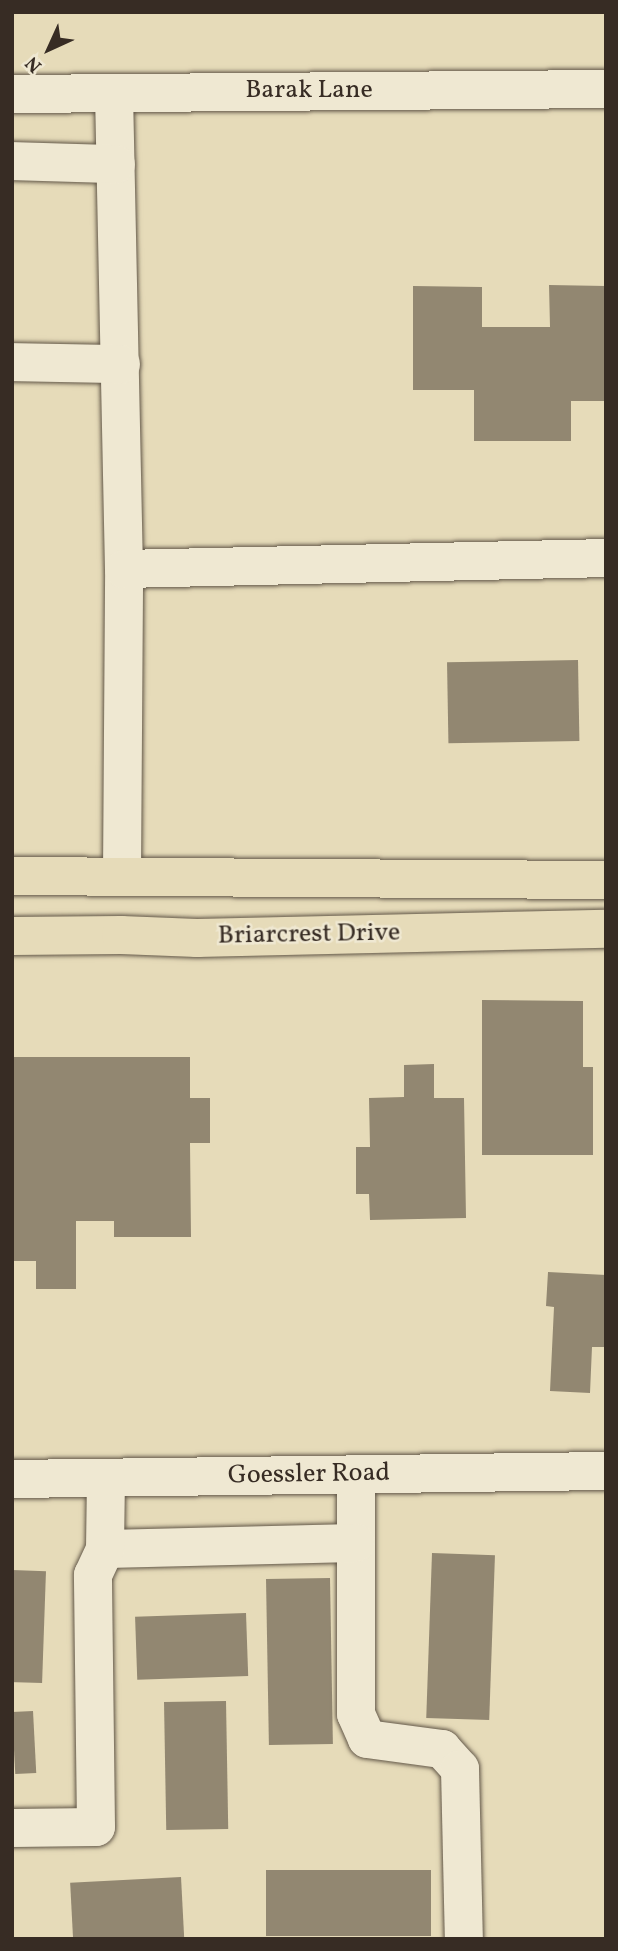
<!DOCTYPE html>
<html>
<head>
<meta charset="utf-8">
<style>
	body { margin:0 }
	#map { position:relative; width:618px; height:1951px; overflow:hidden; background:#e6dbb9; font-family:Vollkorn,serif }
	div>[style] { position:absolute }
	.building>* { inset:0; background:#928771; transform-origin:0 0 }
	.roads { filter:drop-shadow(0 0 2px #635849) drop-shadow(0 0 2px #635849) }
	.minor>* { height:38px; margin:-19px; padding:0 19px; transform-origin:19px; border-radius:19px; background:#efe8d2 }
	.major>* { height:38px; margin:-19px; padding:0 19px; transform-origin:19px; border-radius:19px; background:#e6dbb9 }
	span { translate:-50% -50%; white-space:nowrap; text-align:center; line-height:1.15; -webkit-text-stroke:5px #efe8d2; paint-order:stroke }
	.street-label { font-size:26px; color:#372c24 }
	.frame { position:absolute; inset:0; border:14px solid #372c24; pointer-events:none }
	.north { position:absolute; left:14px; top:14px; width:70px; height:70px; -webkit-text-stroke:5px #efe8d2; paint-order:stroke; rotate:225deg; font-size:19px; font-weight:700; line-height:28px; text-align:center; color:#372c24 }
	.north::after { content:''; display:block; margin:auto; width:24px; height:32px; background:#372c24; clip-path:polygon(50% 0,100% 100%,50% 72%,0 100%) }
</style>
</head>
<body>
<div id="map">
	<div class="building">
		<i style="clip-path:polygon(549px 285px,606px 286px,606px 401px,571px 401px,571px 441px,474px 441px,474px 390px,413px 390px,413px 286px,482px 287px,482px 327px,550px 327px)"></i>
		<i style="left:578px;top:660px;width:81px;height:131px;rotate:89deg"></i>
		<i style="clip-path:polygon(482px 1000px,583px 1001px,583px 1067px,593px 1067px,593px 1155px,482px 1155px)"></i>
		<i style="clip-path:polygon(12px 1057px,190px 1057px,190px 1098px,210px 1098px,210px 1143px,190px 1143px,191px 1237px,114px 1237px,114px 1221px,76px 1221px,76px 1289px,36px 1289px,36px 1261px,12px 1261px)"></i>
		<i style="clip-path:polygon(434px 1064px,434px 1098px,464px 1098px,466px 1218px,370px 1220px,369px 1194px,356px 1194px,356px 1147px,370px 1147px,369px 1098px,404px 1097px,404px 1065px)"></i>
		<i style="clip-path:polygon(548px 1272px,606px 1275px,605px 1347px,592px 1347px,590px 1393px,550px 1391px,554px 1307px,546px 1306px)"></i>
		<i style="left:432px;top:1553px;width:63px;height:165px;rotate:2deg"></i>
		<i style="left:12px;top:1570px;width:34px;height:112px;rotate:2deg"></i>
		<i style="left:330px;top:1578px;width:166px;height:64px;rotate:89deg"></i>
		<i style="left:246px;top:1613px;width:63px;height:111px;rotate:88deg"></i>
		<i style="left:226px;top:1701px;width:128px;height:62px;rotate:89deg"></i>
		<i style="left:33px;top:1711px;width:62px;height:21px;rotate:87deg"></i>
		<i style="left:266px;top:1870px;width:165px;height:66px"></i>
		<i style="left:181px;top:1877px;width:62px;height:111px;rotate:87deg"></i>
	</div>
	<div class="roads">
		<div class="minor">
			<i style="left:114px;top:93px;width:476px;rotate:88.8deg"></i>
			<i style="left:12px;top:94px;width:594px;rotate:-0.48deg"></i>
			<i style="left:12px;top:161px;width:104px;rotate:1.7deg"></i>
			<i style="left:12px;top:362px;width:109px;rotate:1.1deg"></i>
			<i style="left:122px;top:875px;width:306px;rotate:-89.6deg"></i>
			<i style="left:124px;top:569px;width:482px;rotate:-1.3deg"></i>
			<i style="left:356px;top:1474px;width:240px;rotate:90deg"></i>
			<i style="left:356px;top:1714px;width:27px;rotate:66deg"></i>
			<i style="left:367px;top:1739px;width:76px;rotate:7.6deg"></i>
			<i style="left:442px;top:1749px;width:27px;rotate:48deg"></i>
			<i style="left:460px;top:1769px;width:170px;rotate:88.7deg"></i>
			<i style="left:12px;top:1479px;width:594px;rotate:-0.77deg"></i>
			<i style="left:105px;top:1549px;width:251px;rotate:-1.4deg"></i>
			<i style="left:12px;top:1828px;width:84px;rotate:-0.7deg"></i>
			<i style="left:96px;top:1827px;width:252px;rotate:-90.7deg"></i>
			<i style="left:93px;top:1575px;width:29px;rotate:-65deg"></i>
			<i style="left:105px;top:1549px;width:71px;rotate:-89.2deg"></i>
		</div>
		<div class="major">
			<i style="left:12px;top:876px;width:594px;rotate:0.39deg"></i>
			<i style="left:12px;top:936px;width:109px;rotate:-0.5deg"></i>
			<i style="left:121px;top:935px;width:76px;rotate:2.3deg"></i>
			<i style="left:197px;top:938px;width:409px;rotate:-1.3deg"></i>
		</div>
	</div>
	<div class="street-label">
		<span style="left:309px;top:91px">Barak Lane</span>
		<span style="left:309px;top:935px;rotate:-1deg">Briarcrest Drive</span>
		<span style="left:309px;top:1475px;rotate:-1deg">Goessler Road</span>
	</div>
	<div class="frame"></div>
	<div class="north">N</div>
</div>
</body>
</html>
